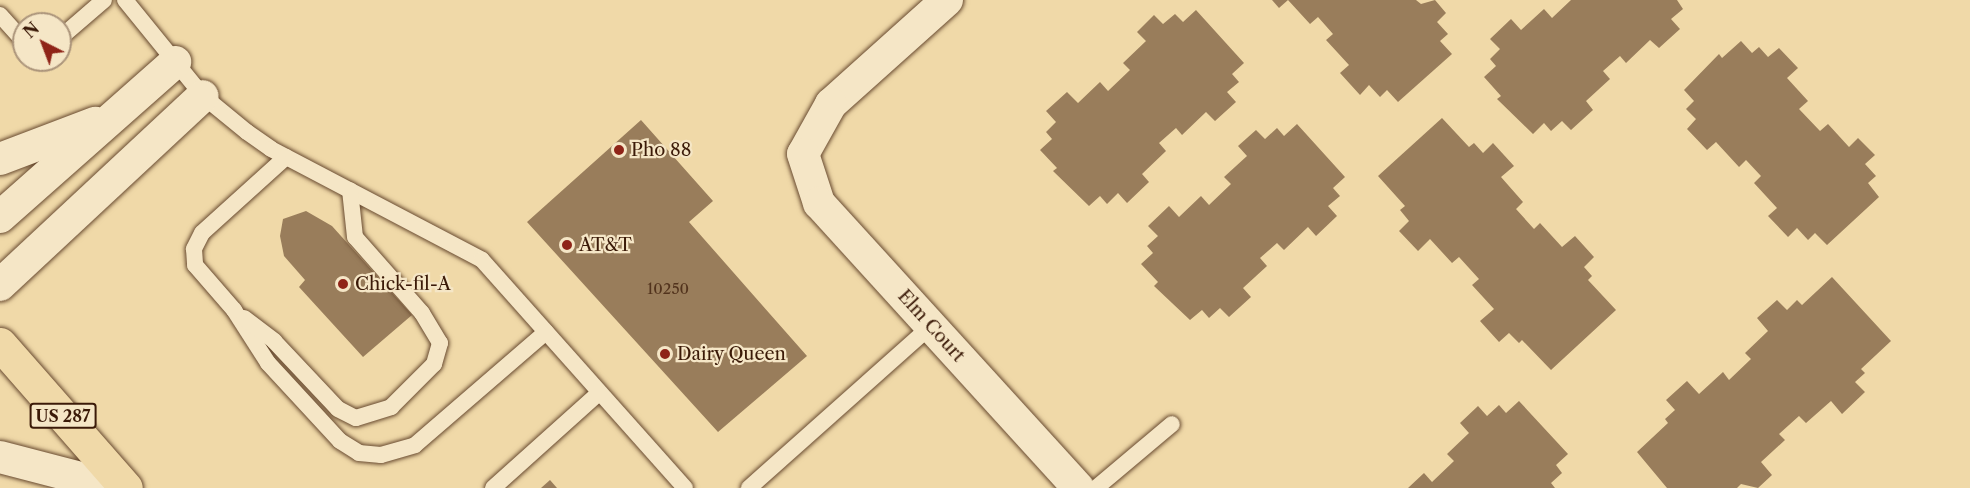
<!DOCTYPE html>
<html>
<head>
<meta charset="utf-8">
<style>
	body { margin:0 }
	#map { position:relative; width:1970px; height:488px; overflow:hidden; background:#f0d9a8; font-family:"Libre Caslon Text",serif }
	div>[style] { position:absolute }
	.building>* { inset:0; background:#997d5b }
	.roads { filter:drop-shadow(0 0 2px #684a30) drop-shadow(0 0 2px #684a30) }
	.service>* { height:16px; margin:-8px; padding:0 8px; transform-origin:8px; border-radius:8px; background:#f5e6c6 }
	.minor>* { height:32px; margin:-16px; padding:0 16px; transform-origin:16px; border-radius:16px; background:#f5e6c6 }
	.primary>* { height:33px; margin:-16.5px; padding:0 16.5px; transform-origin:16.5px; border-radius:16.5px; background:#f0d9a8 }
	.dots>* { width:16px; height:16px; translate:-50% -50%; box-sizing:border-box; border:3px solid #f5e6c6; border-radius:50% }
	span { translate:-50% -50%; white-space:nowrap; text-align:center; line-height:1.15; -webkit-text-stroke:4.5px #f5e6c6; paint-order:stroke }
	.number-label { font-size:15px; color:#52331d }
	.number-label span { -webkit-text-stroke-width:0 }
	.shield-label span { padding:2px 4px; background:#f5e6c6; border:2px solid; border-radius:4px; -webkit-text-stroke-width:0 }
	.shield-label { font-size:16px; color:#3b1a08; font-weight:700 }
	.poi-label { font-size:18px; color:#3b1a08 }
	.left { translate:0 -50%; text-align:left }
	.street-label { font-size:18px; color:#3b1a08 }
	.north { position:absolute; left:12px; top:12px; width:60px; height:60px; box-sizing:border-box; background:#f5e6c6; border:2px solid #ab947a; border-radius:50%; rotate:318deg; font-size:16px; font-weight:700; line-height:24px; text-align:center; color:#3b1a08 }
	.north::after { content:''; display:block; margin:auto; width:21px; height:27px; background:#8f2418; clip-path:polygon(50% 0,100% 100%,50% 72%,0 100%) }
</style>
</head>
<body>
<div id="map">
	<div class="building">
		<i style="clip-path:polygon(1272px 0,1416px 0,1421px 4px,1435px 0,1446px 13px,1437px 22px,1448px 34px,1440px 41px,1452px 54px,1398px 102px,1387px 90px,1380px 97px,1369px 85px,1360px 95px,1340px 73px,1349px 65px,1326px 40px,1333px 34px,1318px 17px,1310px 24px,1288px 0,1279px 8px)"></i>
		<i style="clip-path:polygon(1571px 0,1677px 0,1683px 9px,1671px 19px,1680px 29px,1659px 48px,1650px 40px,1626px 63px,1620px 56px,1603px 71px,1610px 79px,1586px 101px,1593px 110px,1571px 130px,1562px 121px,1551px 131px,1544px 123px,1533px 134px,1497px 99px,1501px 96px,1484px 77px,1496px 66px,1490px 59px,1500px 49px,1490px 39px,1511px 19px,1521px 30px,1544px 9px,1552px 18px)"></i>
		<i style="clip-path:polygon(1196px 10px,1244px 63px,1232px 74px,1239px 82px,1227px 92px,1236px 102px,1215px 121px,1206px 112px,1182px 135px,1176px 128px,1159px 143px,1166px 151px,1142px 174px,1149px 182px,1127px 203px,1118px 193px,1107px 204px,1100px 196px,1089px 206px,1053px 171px,1057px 168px,1040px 150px,1052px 139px,1046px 132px,1056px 122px,1046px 111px,1067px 92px,1078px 103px,1100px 82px,1108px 91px,1130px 70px,1123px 63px,1146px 41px,1137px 32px,1154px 15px,1163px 24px,1175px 14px,1183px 22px)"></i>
		<i style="clip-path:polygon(1741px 41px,1752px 53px,1759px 47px,1768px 57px,1779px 48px,1798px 68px,1787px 78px,1808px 101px,1799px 109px,1820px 131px,1828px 124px,1849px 147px,1858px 138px,1875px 155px,1865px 164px,1876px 176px,1868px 183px,1879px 197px,1827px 245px,1815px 233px,1808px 240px,1797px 228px,1788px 237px,1768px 216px,1777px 208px,1754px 183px,1761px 176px,1746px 160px,1739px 167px,1716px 142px,1707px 150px,1687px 129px,1696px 119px,1686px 109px,1694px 101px,1684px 90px,1719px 54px,1722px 58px)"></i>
		<i style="clip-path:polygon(1442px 118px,1469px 147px,1474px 143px,1483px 153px,1493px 143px,1514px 166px,1501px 177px,1523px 202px,1516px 209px,1534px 229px,1540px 223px,1562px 247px,1575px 236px,1594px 257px,1584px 267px,1592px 276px,1588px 280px,1616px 310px,1551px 370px,1522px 340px,1519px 343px,1509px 333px,1499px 342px,1480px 321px,1494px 309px,1472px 285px,1479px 279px,1459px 257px,1452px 263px,1430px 239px,1418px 251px,1399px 231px,1409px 221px,1400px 210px,1405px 206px,1378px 176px)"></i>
		<i style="clip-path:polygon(641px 120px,713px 201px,689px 222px,807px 356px,718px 432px,527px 222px)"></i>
		<i style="clip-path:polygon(1297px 124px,1345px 177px,1333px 188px,1340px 196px,1328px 206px,1337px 216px,1316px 236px,1308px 227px,1284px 250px,1277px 243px,1260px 258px,1267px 266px,1243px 288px,1251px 297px,1229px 317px,1220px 308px,1209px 318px,1202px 310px,1190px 320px,1154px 286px,1158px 282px,1141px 264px,1153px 253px,1147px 246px,1158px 236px,1148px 226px,1169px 206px,1179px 217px,1201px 196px,1209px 205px,1231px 184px,1224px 177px,1247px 156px,1238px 146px,1256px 130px,1265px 139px,1277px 128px,1284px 136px)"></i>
		<i style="clip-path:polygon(306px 211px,332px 226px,412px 315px,363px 357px,299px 287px,305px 280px,284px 256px,280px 236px,283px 219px)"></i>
		<i style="clip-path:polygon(1832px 277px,1891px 341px,1861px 369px,1865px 373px,1855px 382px,1865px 392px,1842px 414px,1831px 401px,1806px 423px,1799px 416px,1779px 434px,1785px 440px,1761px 462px,1772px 475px,1758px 488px,1741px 484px,1737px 488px,1667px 488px,1637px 452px,1668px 423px,1665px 419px,1675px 410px,1666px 400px,1687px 381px,1699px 394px,1723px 372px,1729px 380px,1751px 359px,1745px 353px,1768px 331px,1757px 318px,1777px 300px,1787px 310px,1797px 300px,1802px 305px)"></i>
		<i style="clip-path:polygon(1519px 401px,1568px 454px,1556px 465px,1562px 473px,1551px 483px,1555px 488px,1408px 488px,1424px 473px,1432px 482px,1454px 461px,1447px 454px,1469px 433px,1460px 423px,1478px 406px,1487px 416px,1499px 405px,1506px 413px)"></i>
		<i style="clip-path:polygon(550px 480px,557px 488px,541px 488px)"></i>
	</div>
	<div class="roads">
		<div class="service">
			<i style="left:125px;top:0;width:124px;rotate:50.9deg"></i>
			<i style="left:203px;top:96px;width:57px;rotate:39.3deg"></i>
			<i style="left:247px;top:132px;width:29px;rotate:35deg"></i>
			<i style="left:271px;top:149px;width:238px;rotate:27.7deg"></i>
			<i style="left:482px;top:260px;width:305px;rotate:48.3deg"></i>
			<i style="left:0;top:15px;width:36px;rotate:48deg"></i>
			<i style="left:60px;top:38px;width:58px;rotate:-40.8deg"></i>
			<i style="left:286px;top:157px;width:113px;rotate:137.9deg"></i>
			<i style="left:202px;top:233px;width:18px;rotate:117deg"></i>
			<i style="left:194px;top:249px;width:16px;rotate:86deg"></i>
			<i style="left:195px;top:265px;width:60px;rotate:49.1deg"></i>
			<i style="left:234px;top:310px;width:63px;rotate:57.3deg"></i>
			<i style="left:268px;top:363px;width:106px;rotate:47.3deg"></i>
			<i style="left:340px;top:441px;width:22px;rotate:32deg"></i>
			<i style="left:359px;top:453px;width:22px;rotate:5deg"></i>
			<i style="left:381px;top:455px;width:35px;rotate:-16deg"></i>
			<i style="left:415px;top:445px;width:173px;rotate:-40.8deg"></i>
			<i style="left:244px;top:318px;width:38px;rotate:37deg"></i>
			<i style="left:274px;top:341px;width:93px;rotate:46.7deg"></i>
			<i style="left:338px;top:409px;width:20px;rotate:27deg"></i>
			<i style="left:356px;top:418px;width:37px;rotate:-17deg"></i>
			<i style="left:391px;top:407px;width:61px;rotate:-45deg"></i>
			<i style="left:434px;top:364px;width:22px;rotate:-74deg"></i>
			<i style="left:440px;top:343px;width:35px;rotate:-121deg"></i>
			<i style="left:422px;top:313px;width:101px;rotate:-131.4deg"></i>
			<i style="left:355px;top:237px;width:47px;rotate:-96.1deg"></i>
			<i style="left:493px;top:488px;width:142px;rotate:-41.9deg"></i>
			<i style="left:749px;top:488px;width:244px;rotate:-41.7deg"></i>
			<i style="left:1096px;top:488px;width:99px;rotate:-40.1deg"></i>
		</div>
		<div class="minor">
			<i style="left:947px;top:0;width:156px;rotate:138.1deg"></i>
			<i style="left:831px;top:104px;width:57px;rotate:119.2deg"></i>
			<i style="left:803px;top:154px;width:52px;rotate:71.9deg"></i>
			<i style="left:819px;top:203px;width:385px;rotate:47.7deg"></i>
			<i style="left:0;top:159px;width:102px;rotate:-20.8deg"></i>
			<i style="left:0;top:217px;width:234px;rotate:-41.5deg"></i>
			<i style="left:0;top:285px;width:277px;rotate:-43deg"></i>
			<i style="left:0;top:457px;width:123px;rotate:14.6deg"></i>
		</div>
		<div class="primary">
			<i style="left:0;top:344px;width:191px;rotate:48.8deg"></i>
		</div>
	</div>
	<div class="dots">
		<i style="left:619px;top:150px;background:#8f2418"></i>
		<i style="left:567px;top:245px;background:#8f2418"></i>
		<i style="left:343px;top:284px;background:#8f2418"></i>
		<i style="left:665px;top:354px;background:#8f2418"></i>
	</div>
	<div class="number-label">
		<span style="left:668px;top:289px">10250</span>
	</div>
	<div class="shield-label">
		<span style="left:63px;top:416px">US 287</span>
	</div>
	<div class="poi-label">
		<span class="left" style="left:631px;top:150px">Pho 88</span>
		<span class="left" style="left:579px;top:245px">AT&amp;T</span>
		<span class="left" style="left:355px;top:284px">Chick-fil-A</span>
		<span class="left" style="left:677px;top:354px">Dairy Queen</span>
	</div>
	<div class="street-label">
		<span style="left:931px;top:326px;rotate:48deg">Elm Court</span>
	</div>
	<div class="north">N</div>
</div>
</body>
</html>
